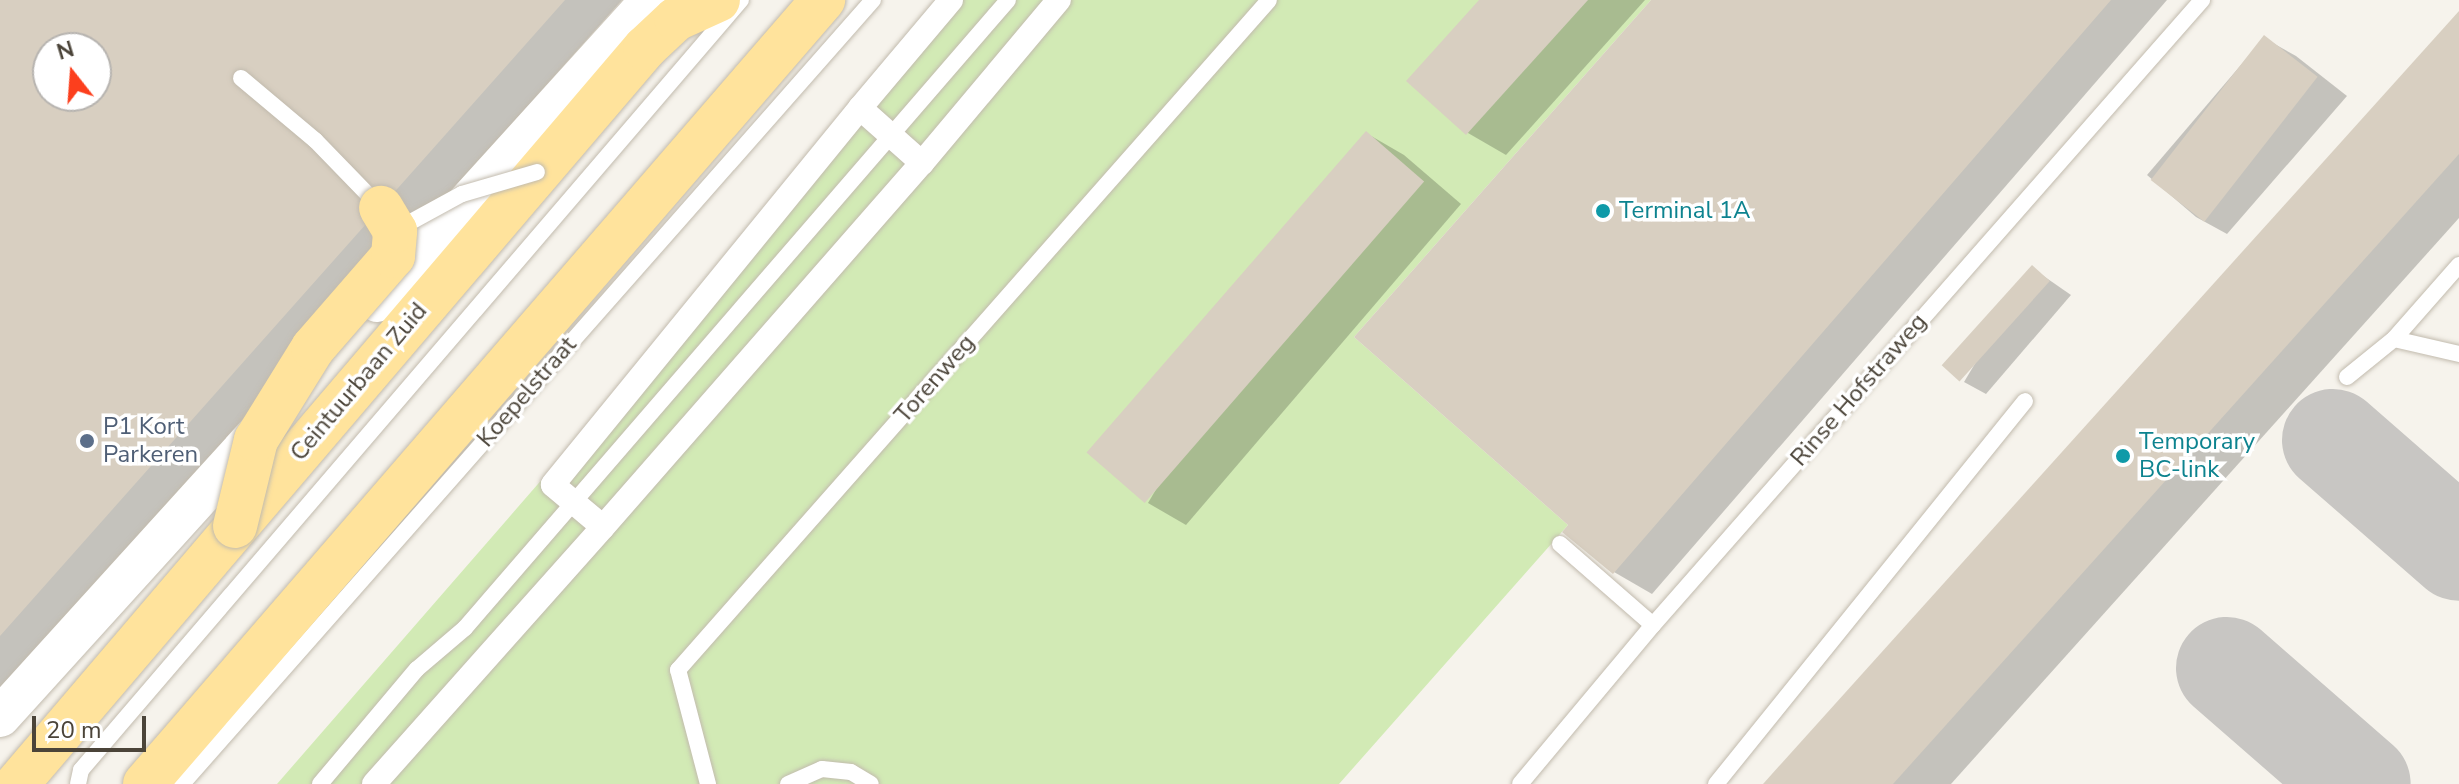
<!DOCTYPE html>
<html>
<head>
<meta charset="utf-8">
<style>
	body { margin:0 }
	#map { position:relative; width:2459px; height:784px; overflow:hidden; background:#f6f3ec; font-family:"Nunito Sans",sans-serif }
	div>[style] { position:absolute }
	.green>* { inset:0; background:#d2eab5 }
	.shadow>* { inset:0; background:#0003 }
	.taxiway>* { height:102px; margin:-51px; padding:0 51px; transform-origin:51px; border-radius:51px; background:#c8c6c3 }
	.building>* { inset:0; background:#d8cfc1; transform-origin:0 0 }
	.roads { filter:drop-shadow(0 0 2px #c2bbae) drop-shadow(0 0 2px #c2bbae) }
	.service>* { height:16px; margin:-8px; padding:0 8px; transform-origin:8px; border-radius:8px; background:#fff }
	.pedestrian>* { height:24px; margin:-12px; padding:0 12px; transform-origin:12px; border-radius:12px; background:#fff }
	.tertiary>* { height:40px; margin:-20px; padding:0 20px; transform-origin:20px; border-radius:20px; background:#fff }
	.primary>* { height:44px; margin:-22px; padding:0 22px; transform-origin:22px; border-radius:22px; background:#ffe39c }
	.bridges { filter:drop-shadow(0 0 2px #c2bbae) drop-shadow(0 0 2px #c2bbae) }
	.service-bridge>* { height:16px; margin:-8px; padding:0 8px; transform-origin:8px; border-radius:8px; background:#fff }
	.primary-bridge>* { height:44px; margin:-22px; padding:0 22px; transform-origin:22px; border-radius:22px; background:#ffe39c }
	.dots>* { width:22px; height:22px; translate:-50% -50%; box-sizing:border-box; border:4px solid #fff; border-radius:50% }
	span { translate:-50% -50%; white-space:nowrap; text-align:center; line-height:1.15; -webkit-text-stroke:7px #fff; paint-order:stroke }
	.culture-label { font-size:24px; color:#0d838f }
	.left { translate:0 -50%; text-align:left }
	.street-label { font-size:24px; color:#4b4439 }
	.service-label { font-size:24px; color:#4e5e75 }
	.north { position:absolute; left:32px; top:32px; width:80px; height:80px; box-sizing:border-box; background:#fff; border:2px solid #b7b4b0; border-radius:50%; rotate:343deg; font-size:22px; font-weight:700; line-height:32px; text-align:center; color:#4b4439 }
	.north::after { content:''; display:block; margin:auto; width:28px; height:36px; background:#fc3f1d; clip-path:polygon(50% 0,100% 100%,50% 72%,0 100%) }
	.scale { position:absolute; left:32px; top:716px; width:114px; height:36px; box-sizing:border-box; border:4px solid #4b4439; border-top:0; padding-left:10px; font-size:24px; line-height:28px; white-space:nowrap; color:#4b4439; -webkit-text-stroke:6px #fff; paint-order:stroke }
</style>
</head>
<body>
<div id="map">
	<div class="green">
		<i style="clip-path:polygon(959px 0,1651px 0,1354px 337px,1568px 525px,1339px 784px,277px 784px)"></i>
	</div>
	<div class="shadow">
		<i style="clip-path:polygon(evenodd,0 0,622px 0,0 700px,0 0,48px 48px,96px 48px,96px 96px,48px 96px,48px 48px)"></i>
		<i style="clip-path:polygon(1482px 0,1645px 0,1506px 155px,1468px 133px)"></i>
		<i style="clip-path:polygon(1654px 0,2167px 0,1652px 594px,1614px 572px,1571px 524px)"></i>
		<i style="clip-path:polygon(2459px 14px,2459px 218px,1951px 784px,1765px 784px)"></i>
		<i style="clip-path:polygon(2264px 38px,2296px 56px,2347px 96px,2227px 234px,2196px 217px,2147px 175px)"></i>
		<i style="clip-path:polygon(1366px 133px,1404px 155px,1461px 204px,1186px 525px,1148px 503px)"></i>
		<i style="clip-path:polygon(2032px 268px,2071px 295px,1986px 394px,1964px 382px)"></i>
	</div>
	<div class="taxiway">
		<i style="left:2333px;top:440px;width:167px;rotate:41.1deg"></i>
		<i style="left:2227px;top:668px;width:176px;rotate:41.1deg"></i>
	</div>
	<div class="building">
		<i style="clip-path:polygon(evenodd,0 0,565px 0,0 636px,0 0,48px 48px,96px 48px,96px 96px,48px 96px,48px 48px)"></i>
		<i style="clip-path:polygon(1479px 0,1588px 0,1466px 135px,1406px 81px)"></i>
		<i style="clip-path:polygon(1651px 0,2111px 0,1613px 574px,1562px 532px,1568px 525px,1354px 337px)"></i>
		<i style="clip-path:polygon(2459px 11px,2459px 154px,1893px 784px,1763px 784px)"></i>
		<i style="left:2264px;top:35px;width:68px;height:184px;rotate:38deg"></i>
		<i style="left:1366px;top:131px;width:77px;height:426px;rotate:41deg"></i>
		<i style="left:2032px;top:265px;width:24px;height:135px;rotate:42deg"></i>
	</div>
	<div class="roads">
		<div class="service">
			<i style="left:241px;top:78px;width:97px;rotate:40deg"></i>
			<i style="left:315px;top:140px;width:93px;rotate:45.9deg"></i>
			<i style="left:2459px;top:265px;width:98px;rotate:131.3deg"></i>
			<i style="left:2394px;top:339px;width:67px;rotate:13deg"></i>
			<i style="left:2347px;top:377px;width:60px;rotate:-39deg"></i>
			<i style="left:1560px;top:544px;width:123px;rotate:41.1deg"></i>
			<i style="left:78px;top:784px;width:14px;rotate:-78deg"></i>
			<i style="left:81px;top:770px;width:1014px;rotate:-49.4deg"></i>
			<i style="left:182px;top:784px;width:1045px;rotate:-48.61deg"></i>
			<i style="left:320px;top:784px;width:150px;rotate:-49.9deg"></i>
			<i style="left:417px;top:669px;width:63px;rotate:-40.5deg"></i>
			<i style="left:465px;top:628px;width:830px;rotate:-49.15deg"></i>
			<i style="left:708px;top:784px;width:118px;rotate:-104.7deg"></i>
			<i style="left:678px;top:670px;width:893px;rotate:-48.58deg"></i>
			<i style="left:788px;top:784px;width:37px;rotate:-24deg"></i>
			<i style="left:822px;top:769px;width:29px;rotate:6deg"></i>
			<i style="left:851px;top:772px;width:23px;rotate:31deg"></i>
			<i style="left:1520px;top:784px;width:207px;rotate:-50.1deg"></i>
			<i style="left:1653px;top:625px;width:832px;rotate:-48.7deg"></i>
			<i style="left:1716px;top:784px;width:492px;rotate:-51.1deg"></i>
		</div>
		<div class="pedestrian">
			<i style="left:951px;top:0;width:141px;rotate:130.1deg"></i>
			<i style="left:860px;top:108px;width:83px;rotate:41.6deg"></i>
			<i style="left:922px;top:163px;width:213px;rotate:-50deg"></i>
			<i style="left:860px;top:108px;width:486px;rotate:129.2deg"></i>
			<i style="left:553px;top:485px;width:65px;rotate:40deg"></i>
			<i style="left:603px;top:527px;width:484px;rotate:-48.8deg"></i>
			<i style="left:374px;top:784px;width:344px;rotate:-48.3deg"></i>
		</div>
		<div class="tertiary">
			<i style="left:377px;top:302px;width:408px;rotate:-47.8deg"></i>
			<i style="left:0;top:717px;width:393px;rotate:-47.8deg"></i>
		</div>
		<div class="primary">
			<i style="left:17px;top:784px;width:968px;rotate:-49.53deg"></i>
			<i style="left:645px;top:48px;width:42px;rotate:-43.1deg"></i>
			<i style="left:676px;top:19px;width:46px;rotate:-24.3deg"></i>
			<i style="left:145px;top:784px;width:1037px;rotate:-49.15deg"></i>
		</div>
	</div>
	<div class="bridges">
		<div class="service-bridge">
			<i style="left:396px;top:230px;width:75px;rotate:-28.6deg"></i>
			<i style="left:462px;top:194px;width:78px;rotate:-16.3deg"></i>
		</div>
		<div class="primary-bridge">
			<i style="left:235px;top:526px;width:89px;rotate:-76.3deg"></i>
			<i style="left:256px;top:440px;width:108px;rotate:-58.2deg"></i>
			<i style="left:313px;top:348px;width:122px;rotate:-49deg"></i>
			<i style="left:393px;top:256px;width:25px;rotate:-85deg"></i>
			<i style="left:395px;top:231px;width:27px;rotate:-121deg"></i>
		</div>
	</div>
	<div class="dots">
		<i style="left:1603px;top:211px;background:#0f9aa8"></i>
		<i style="left:87px;top:441px;background:#5c6f8a"></i>
		<i style="left:2123px;top:456px;background:#0f9aa8"></i>
	</div>
	<div class="culture-label">
		<span class="left" style="left:1619px;top:211px">Terminal 1A</span>
		<span class="left" style="left:2139px;top:456px">Temporary<br>BC-link</span>
	</div>
	<div class="street-label">
		<span style="left:935px;top:379px;rotate:-49deg">Torenweg</span>
		<span style="left:359px;top:382px;rotate:-50deg">Ceintuurbaan Zuid</span>
		<span style="left:1859px;top:390px;rotate:-49deg">Rinse Hofstraweg</span>
		<span style="left:527px;top:392px;rotate:-49deg">Koepelstraat</span>
	</div>
	<div class="service-label">
		<span class="left" style="left:103px;top:441px">P1 Kort<br>Parkeren</span>
	</div>
	<div class="north">N</div>
	<div class="scale">20 m</div>
</div>
</body>
</html>
